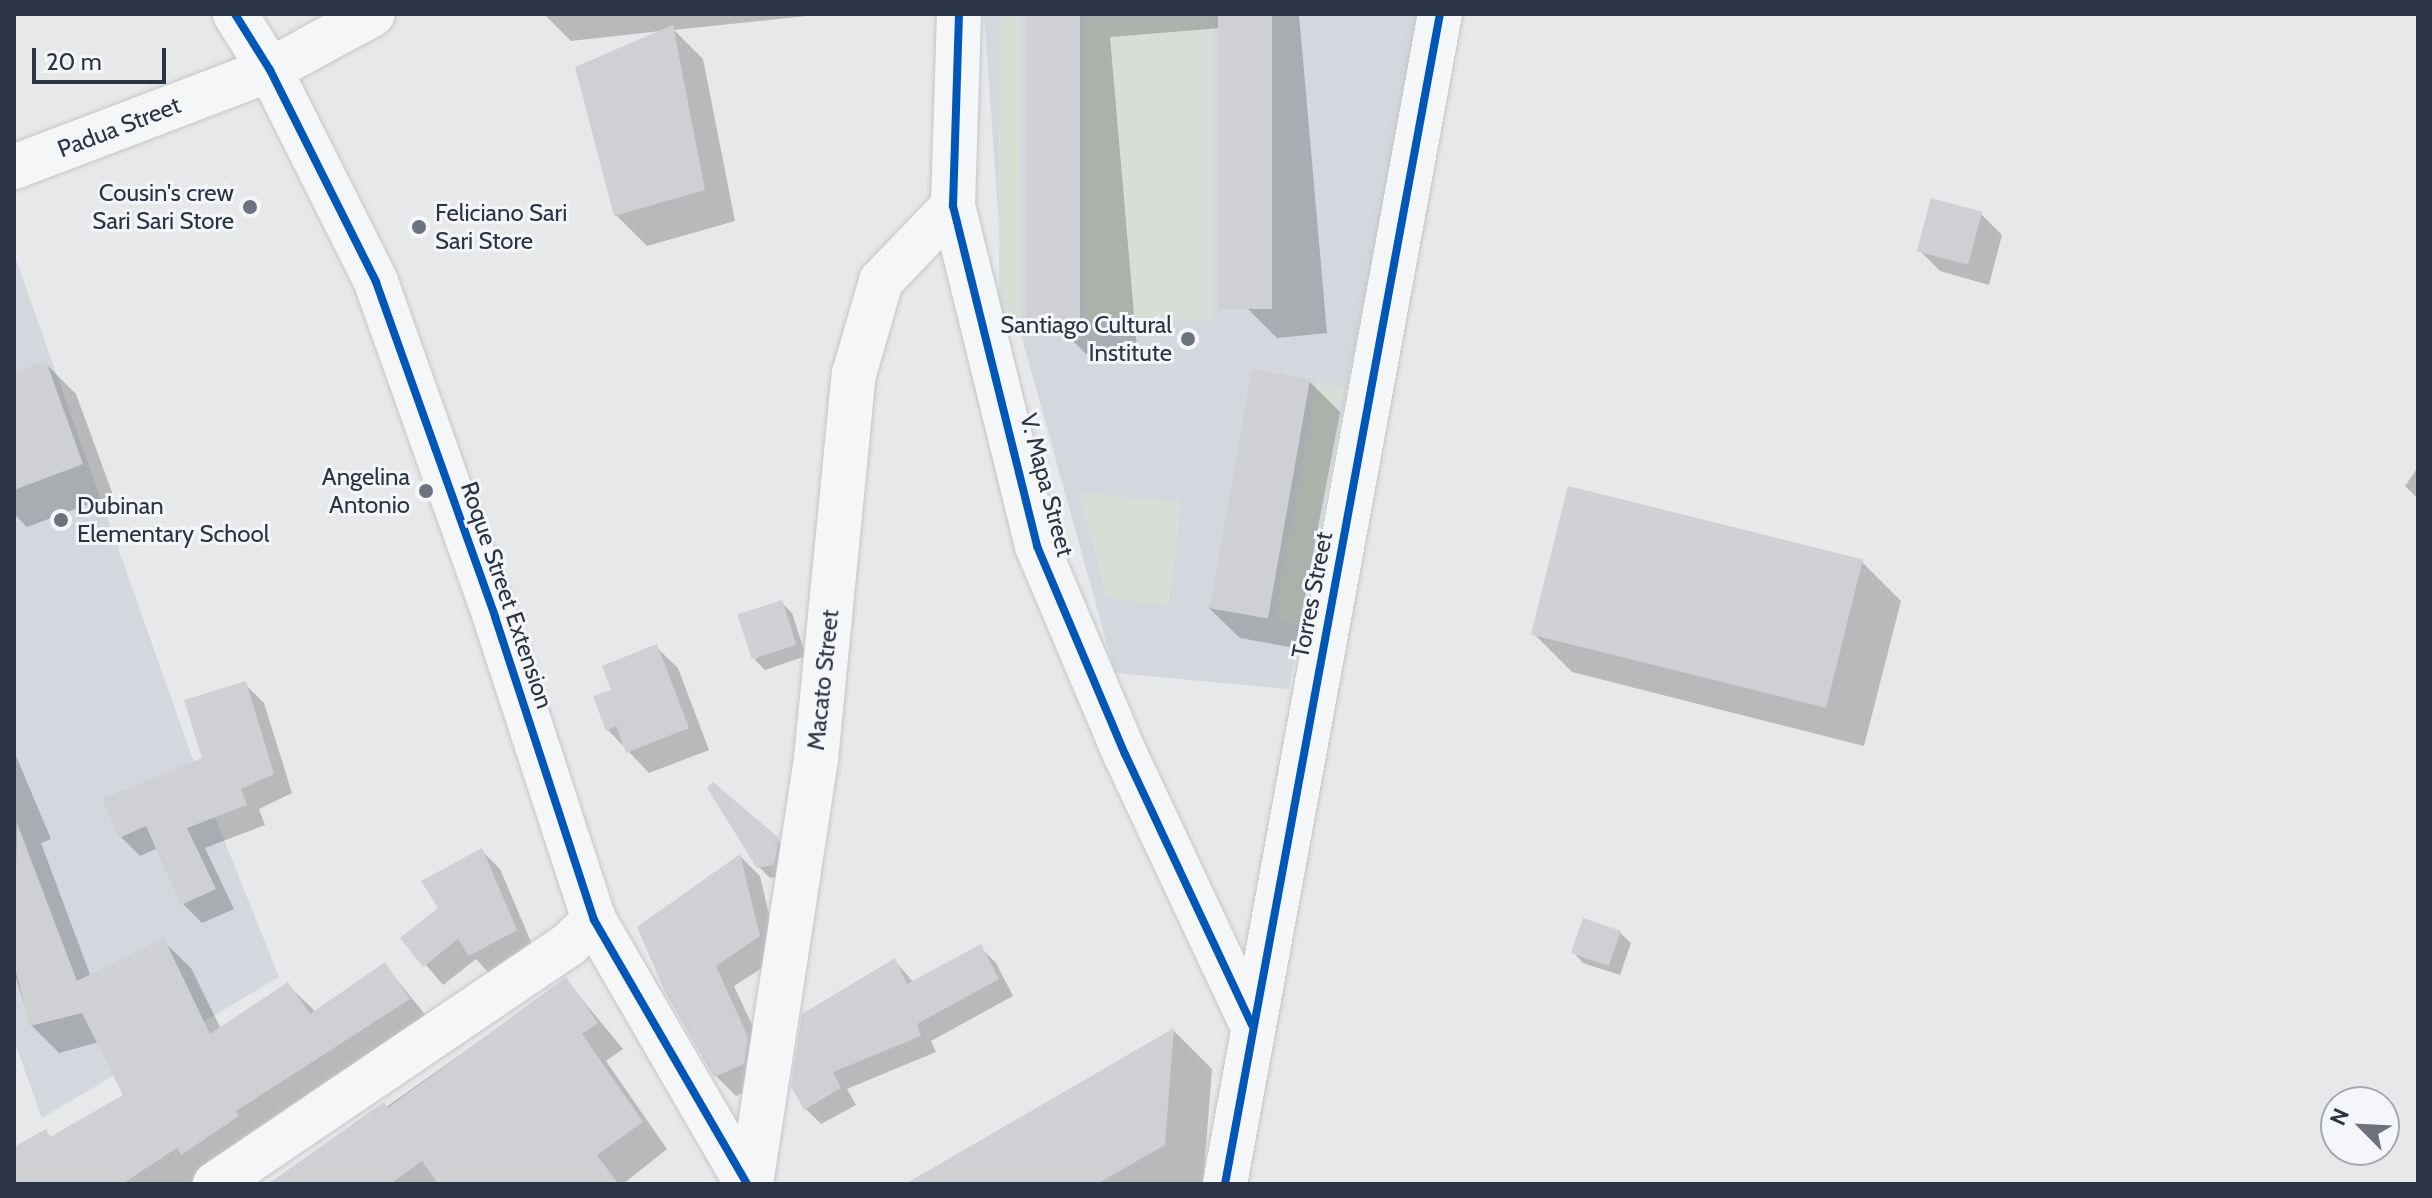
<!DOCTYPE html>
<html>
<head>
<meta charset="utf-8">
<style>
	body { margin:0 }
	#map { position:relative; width:2432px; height:1198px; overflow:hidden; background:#e6e8ea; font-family:Cabin,sans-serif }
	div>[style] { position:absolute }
	.built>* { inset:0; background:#d4d7dd }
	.green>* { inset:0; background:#d6ded6; transform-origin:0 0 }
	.shadow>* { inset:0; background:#0003 }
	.building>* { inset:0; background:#ced0d3; transform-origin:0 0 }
	.roads { filter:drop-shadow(0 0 2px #c4c6c8) drop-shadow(0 0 2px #c4c6c8) }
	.minor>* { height:44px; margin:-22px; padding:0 22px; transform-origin:22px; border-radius:22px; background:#f5f6f7 }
	.cycleway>* { height:8px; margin:-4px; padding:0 4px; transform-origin:4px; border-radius:4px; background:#0057b8 }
	.dots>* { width:22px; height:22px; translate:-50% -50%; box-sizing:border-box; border:4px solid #f4f6f9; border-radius:50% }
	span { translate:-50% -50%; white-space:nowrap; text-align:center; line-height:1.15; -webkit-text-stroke:6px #f4f6f9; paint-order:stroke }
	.street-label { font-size:24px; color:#2b3445 }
	.poi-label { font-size:24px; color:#2b3445 }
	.right { translate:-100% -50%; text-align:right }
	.left { translate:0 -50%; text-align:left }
	.frame { position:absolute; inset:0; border:16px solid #2b3445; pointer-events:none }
	.north { position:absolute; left:2320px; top:1086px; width:80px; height:80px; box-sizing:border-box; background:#f4f6f9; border:2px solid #a4a8b1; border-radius:50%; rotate:294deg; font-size:22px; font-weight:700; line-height:32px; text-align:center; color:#2b3445 }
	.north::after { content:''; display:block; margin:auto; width:28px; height:36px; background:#6c737f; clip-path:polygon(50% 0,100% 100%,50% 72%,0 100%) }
	.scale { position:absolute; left:32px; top:48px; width:134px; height:36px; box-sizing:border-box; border:4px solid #2b3445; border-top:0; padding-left:10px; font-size:24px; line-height:28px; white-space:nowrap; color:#2b3445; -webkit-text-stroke:6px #f4f6f9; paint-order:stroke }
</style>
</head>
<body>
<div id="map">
	<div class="built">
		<i style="clip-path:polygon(984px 14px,1419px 14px,1289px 689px,1115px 673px,1002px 266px)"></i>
		<i style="clip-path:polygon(14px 254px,202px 785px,279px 977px,42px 1118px,14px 1040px)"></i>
	</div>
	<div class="green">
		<i style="left:999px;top:14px;width:22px;height:312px"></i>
		<i style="left:1083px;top:14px;width:131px;height:307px"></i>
		<i style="left:1316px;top:382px;width:28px;height:242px;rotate:10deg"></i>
		<i style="clip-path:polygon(1079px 492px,1181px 503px,1169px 605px,1107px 598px)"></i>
	</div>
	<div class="shadow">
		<i style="clip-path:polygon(544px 14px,825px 14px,674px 30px,703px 59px,735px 221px,647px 246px,616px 215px,661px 31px,571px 41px)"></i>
		<i style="clip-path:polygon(1028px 14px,1299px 14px,1327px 333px,1277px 338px,1246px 307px,1221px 28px,1110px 37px,1137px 349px,1086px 354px,1055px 323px)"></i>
		<i style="clip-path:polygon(1981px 214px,2002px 235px,1989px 285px,1940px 271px,1919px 250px)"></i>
		<i style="clip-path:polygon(45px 363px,76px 394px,113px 495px,27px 527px,14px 514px,14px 375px)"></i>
		<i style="clip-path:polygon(1309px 381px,1340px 412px,1295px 648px,1240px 638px,1209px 608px)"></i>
		<i style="clip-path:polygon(2418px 467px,2418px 499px,2405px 486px)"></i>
		<i style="clip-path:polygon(1862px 562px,1901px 601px,1864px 746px,1572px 672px,1533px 633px)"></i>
		<i style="clip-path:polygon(782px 603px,792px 613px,806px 656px,765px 670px,755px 660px)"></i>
		<i style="clip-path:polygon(656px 647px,678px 668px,709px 750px,649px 773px,608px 730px,613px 691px)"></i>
		<i style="clip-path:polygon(245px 684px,264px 703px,292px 793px,259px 809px,265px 825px,205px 848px,234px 909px,202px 923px,183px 904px,158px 848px,140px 856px,121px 837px,204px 759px)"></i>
		<i style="clip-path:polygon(14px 751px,51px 839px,41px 843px,91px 977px,163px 941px,191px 968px,221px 1029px,288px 985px,316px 1012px,385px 965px,436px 1028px,189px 1184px,14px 1184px,14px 1150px,45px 1131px,52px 1138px,126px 1096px,99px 1042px,59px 1053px,31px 1025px,14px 972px)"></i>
		<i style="clip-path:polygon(777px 840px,788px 851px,784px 875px,770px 878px,759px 867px)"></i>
		<i style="clip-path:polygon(481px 850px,500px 869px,534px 949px,490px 974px,476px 959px,443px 985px,403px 938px,441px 908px)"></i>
		<i style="clip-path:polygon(740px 856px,760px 876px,779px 957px,734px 986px,768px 1059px,764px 1084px,736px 1096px,716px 1076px,667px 992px)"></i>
		<i style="clip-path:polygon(1620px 933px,1631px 943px,1620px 975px,1583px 963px,1573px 952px)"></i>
		<i style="clip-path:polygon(980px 947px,996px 963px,1013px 996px,931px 1041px,936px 1052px,847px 1089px,856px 1105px,821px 1124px,805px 1108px,804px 1015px,894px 960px,914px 983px)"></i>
		<i style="clip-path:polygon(566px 980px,623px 1049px,606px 1061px,667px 1149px,623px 1184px,277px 1184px)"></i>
		<i style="clip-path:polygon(1174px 1031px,1212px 1069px,1203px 1184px,909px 1184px)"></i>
	</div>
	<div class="building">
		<i style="left:1026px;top:14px;width:54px;height:311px"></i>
		<i style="left:1218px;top:14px;width:54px;height:295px"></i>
		<i style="clip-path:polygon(673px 25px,705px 190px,614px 216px,575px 67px)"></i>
		<i style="left:1931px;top:198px;width:53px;height:55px;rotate:15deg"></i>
		<i style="clip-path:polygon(46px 361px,83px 464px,14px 490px,14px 373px)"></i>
		<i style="left:1252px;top:369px;width:59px;height:243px;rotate:10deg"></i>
		<i style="left:1568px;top:486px;width:304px;height:153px;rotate:14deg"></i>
		<i style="left:782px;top:600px;width:47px;height:47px;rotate:72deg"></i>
		<i style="clip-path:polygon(657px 644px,689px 728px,626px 753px,616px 726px,606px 731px,593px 696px,611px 690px,602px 666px)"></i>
		<i style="clip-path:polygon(246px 681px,274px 774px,241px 789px,247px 805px,187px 828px,216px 889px,181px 905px,146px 826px,119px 838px,102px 799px,202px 758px,184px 700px)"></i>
		<i style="clip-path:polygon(713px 782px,779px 838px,774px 865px,757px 868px,707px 788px)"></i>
		<i style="clip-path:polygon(17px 823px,77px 981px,164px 938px,210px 1034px,288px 982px,310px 1014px,385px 962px,410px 999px,236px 1111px,239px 1116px,181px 1155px,177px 1148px,122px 1184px,14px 1184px,14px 1147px,46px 1129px,50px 1137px,123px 1095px,82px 1013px,30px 1026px,14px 964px)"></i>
		<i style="clip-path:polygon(482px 848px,517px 930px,469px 956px,458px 939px,423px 967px,400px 938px,438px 908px,421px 881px)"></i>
		<i style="clip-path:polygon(740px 854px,760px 936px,716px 966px,748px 1037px,744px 1064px,714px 1077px,665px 992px,637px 927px)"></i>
		<i style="left:1583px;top:918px;width:40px;height:37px;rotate:19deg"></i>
		<i style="clip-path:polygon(981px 944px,999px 979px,917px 1024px,921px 1036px,833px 1072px,841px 1088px,804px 1110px,791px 1086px,802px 1014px,895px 958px,907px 984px)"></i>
		<i style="clip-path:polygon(566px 977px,598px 1023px,582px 1034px,643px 1122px,597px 1155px,618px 1184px,438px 1184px,422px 1161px,390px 1184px,268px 1184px,384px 1102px,388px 1108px)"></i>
		<i style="clip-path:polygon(1174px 1028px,1165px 1145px,1097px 1184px,905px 1184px)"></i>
	</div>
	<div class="roads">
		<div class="minor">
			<i style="left:235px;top:14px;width:66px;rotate:58deg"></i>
			<i style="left:270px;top:70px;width:237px;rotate:63.4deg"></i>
			<i style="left:376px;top:282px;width:356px;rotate:70.4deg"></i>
			<i style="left:495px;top:617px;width:319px;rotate:71.9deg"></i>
			<i style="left:594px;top:920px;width:305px;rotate:59.9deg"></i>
			<i style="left:959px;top:14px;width:192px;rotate:91.8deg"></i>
			<i style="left:953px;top:206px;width:350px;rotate:76.1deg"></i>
			<i style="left:1037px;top:546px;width:226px;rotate:67.1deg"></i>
			<i style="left:1125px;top:754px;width:299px;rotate:64.9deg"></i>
			<i style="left:14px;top:167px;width:274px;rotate:-20.8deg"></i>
			<i style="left:270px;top:70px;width:117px;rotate:-28.5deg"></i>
			<i style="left:215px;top:1184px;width:428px;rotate:-34.1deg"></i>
			<i style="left:569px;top:944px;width:35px;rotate:-44deg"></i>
			<i style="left:751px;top:1184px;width:430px;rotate:-81.3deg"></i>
			<i style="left:816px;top:759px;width:387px;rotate:-84.4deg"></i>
			<i style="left:854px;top:374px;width:97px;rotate:-73.8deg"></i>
			<i style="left:881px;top:281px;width:104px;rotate:-46.2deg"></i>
			<i style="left:1225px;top:1184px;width:1190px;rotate:-79.59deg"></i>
		</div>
	</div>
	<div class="cycleway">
		<i style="left:235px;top:14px;width:66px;rotate:58deg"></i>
		<i style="left:270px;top:70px;width:237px;rotate:63.4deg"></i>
		<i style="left:376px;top:282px;width:356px;rotate:70.4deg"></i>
		<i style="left:495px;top:617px;width:319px;rotate:71.9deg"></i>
		<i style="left:594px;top:920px;width:305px;rotate:59.9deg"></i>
		<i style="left:959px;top:14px;width:192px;rotate:91.8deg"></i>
		<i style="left:953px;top:206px;width:350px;rotate:76.1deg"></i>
		<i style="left:1037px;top:546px;width:226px;rotate:67.1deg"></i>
		<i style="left:1125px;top:754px;width:299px;rotate:64.9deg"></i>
		<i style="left:1225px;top:1184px;width:1190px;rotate:-79.59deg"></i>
	</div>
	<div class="dots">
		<i style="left:250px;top:207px;background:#6c737f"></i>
		<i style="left:419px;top:227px;background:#6c737f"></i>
		<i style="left:1188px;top:339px;background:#6c737f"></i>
		<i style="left:426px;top:491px;background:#6c737f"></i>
		<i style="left:61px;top:520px;background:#6c737f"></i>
	</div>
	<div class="street-label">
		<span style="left:119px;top:127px;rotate:-21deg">Padua Street</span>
		<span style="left:1047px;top:485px;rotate:75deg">V. Mapa Street</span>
		<span style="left:507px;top:595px;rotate:71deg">Roque Street Extension</span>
		<span style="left:1312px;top:595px;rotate:-79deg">Torres Street</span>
		<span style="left:823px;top:680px;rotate:-84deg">Macato Street</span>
	</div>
	<div class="poi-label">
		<span class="right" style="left:234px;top:207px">Cousin's crew<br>Sari Sari Store</span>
		<span class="left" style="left:435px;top:227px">Feliciano Sari<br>Sari Store</span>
		<span class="right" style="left:1172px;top:339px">Santiago Cultural<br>Institute</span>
		<span class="right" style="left:410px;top:491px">Angelina<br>Antonio</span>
		<span class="left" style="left:77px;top:520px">Dubinan<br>Elementary School</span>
	</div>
	<div class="frame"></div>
	<div class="north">N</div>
	<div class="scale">20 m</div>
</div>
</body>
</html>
